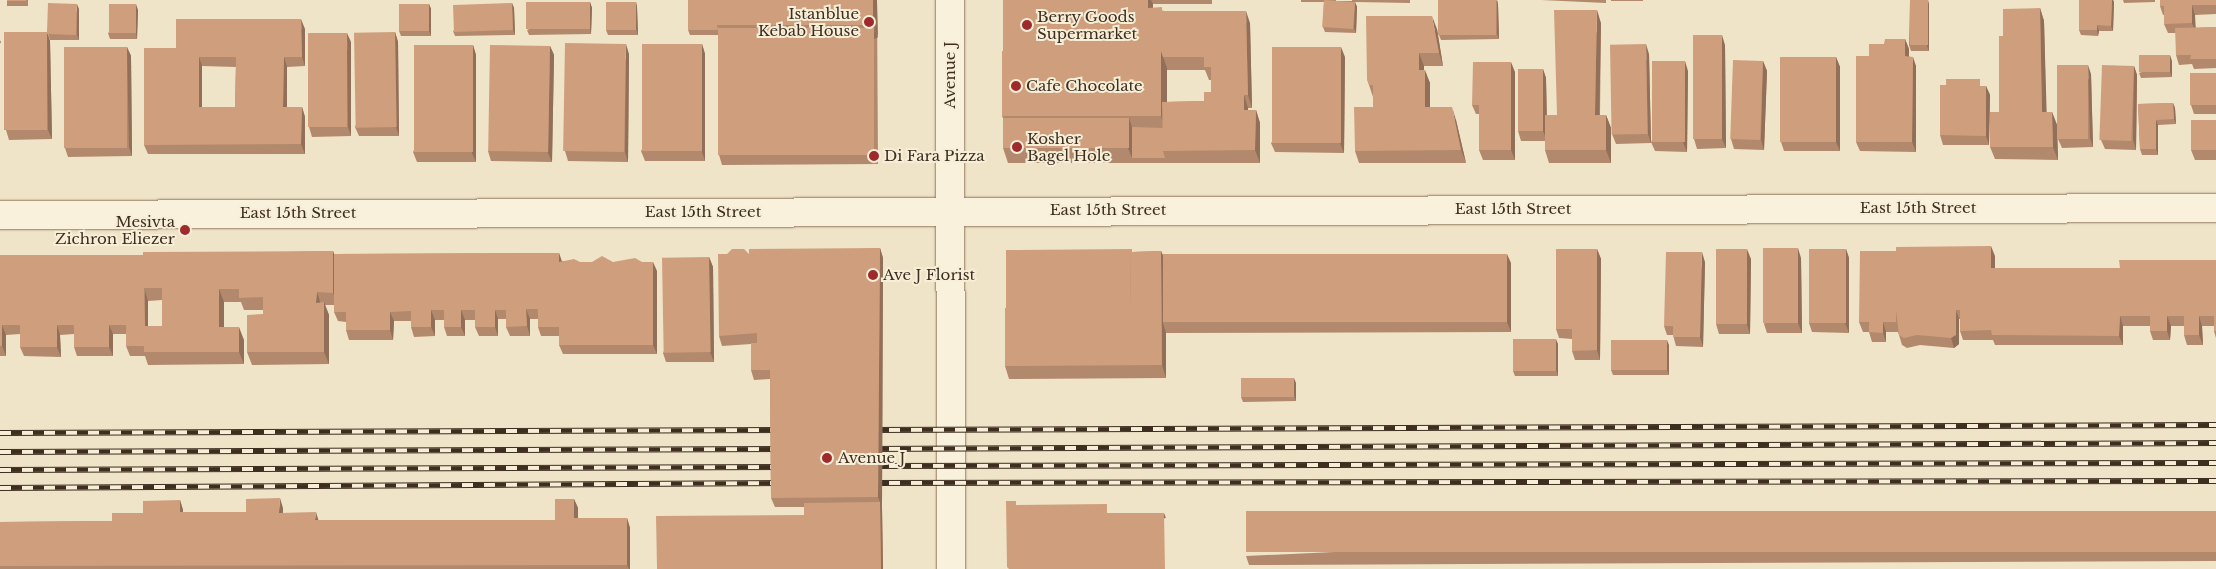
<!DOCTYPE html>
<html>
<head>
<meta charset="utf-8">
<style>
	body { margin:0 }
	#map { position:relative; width:2216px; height:569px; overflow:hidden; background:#f0e4c8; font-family:"Libre Baskerville",serif }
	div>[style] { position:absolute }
	.roads { filter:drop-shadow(0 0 1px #8d765c) drop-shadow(0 0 1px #8d765c) }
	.minor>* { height:28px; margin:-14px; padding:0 14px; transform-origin:14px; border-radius:14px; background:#faf1dc }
	.rail>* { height:5.5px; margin-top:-2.75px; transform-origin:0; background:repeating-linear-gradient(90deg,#f7eed8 0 11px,#3d2e20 0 22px); box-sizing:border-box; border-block:1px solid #3d2e20 }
	.wall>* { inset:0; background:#b2896c; transform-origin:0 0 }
	.shaded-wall>* { inset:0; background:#916f58; transform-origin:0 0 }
	.building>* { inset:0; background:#cf9f7d; transform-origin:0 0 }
	.dots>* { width:14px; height:14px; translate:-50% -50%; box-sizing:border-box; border:2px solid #f7eed8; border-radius:50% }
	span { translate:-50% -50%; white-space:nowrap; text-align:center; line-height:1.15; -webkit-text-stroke:4px #f7eed8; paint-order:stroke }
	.poi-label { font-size:15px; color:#3d2e20 }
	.right { translate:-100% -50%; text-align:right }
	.left { translate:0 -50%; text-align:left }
	.street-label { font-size:15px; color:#3d2e20 }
</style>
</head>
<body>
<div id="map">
	<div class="roads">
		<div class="minor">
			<i style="left:950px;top:0;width:569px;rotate:89.9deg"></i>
			<i style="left:0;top:215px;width:2216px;rotate:-0.18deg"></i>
		</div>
	</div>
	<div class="rail">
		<i style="left:867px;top:430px;width:1349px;rotate:-0.21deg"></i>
		<i style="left:0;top:433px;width:785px;rotate:-0.22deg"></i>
		<i style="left:867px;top:449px;width:1349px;rotate:-0.25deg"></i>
		<i style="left:0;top:452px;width:785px;rotate:-0.22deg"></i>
		<i style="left:867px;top:466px;width:1349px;rotate:-0.13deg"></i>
		<i style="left:0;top:470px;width:785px;rotate:-0.22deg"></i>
		<i style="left:867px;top:483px;width:1349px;rotate:-0.08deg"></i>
		<i style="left:0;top:488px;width:785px;rotate:-0.36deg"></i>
	</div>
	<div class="wall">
		<i style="left:7px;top:0;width:21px;height:6px"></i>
		<i style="clip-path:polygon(688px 0,877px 0,878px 164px,722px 165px,719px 155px,718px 35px,690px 35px,688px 30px)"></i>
		<i style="clip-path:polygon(evenodd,1003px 0,1212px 0,1212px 4px,1153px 4px,1153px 8px,1164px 11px,1250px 23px,1252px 108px,1248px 108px,1248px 110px,1256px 110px,1260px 123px,1260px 163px,1008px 163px,1003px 148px,1003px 118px,1002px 116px,1003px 52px,1003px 0,1167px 70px,1205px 70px,1209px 80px,1211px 80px,1211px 92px,1204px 101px,1167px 102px,1167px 70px)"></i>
		<i style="clip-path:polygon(1301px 0,1336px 0,1336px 1px,1352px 1px,1352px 0,1410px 0,1410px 3px,1355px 2px,1357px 7px,1356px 33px,1325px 32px,1323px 27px,1324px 2px,1301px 2px)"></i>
		<i style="clip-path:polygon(1497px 0,1498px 4px,1499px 39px,1441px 40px,1439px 35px)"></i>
		<i style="clip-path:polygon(1541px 0,1606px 0,1606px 3px)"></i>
		<i style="left:1611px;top:0;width:32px;height:1px"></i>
		<i style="clip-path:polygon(1894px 0,1988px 0,1928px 0,1929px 5px,1929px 51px,1911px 51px,1909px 45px,1910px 0)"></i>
		<i style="clip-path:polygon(2079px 0,2113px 0,2114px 2px,2113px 31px,2099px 31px,2098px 36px,2081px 35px,2079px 30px)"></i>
		<i style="clip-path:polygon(2123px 0,2155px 0,2155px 2px,2124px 3px)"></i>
		<i style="clip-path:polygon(2216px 0,2216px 14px,2195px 15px,2195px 28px,2216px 27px,2216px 68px,2194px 69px,2192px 64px,2179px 65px,2176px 55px,2176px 33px,2168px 33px,2164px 24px,2164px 15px,2163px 15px,2160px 6px)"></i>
		<i style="clip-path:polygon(590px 2px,592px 8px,591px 34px,529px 35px,527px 30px)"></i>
		<i style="clip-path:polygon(636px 2px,637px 7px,638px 35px,608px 35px,606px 30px)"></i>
		<i style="clip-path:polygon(512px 3px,514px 8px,515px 35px,455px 36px,453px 31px)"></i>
		<i style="clip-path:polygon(429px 4px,431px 9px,431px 36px,401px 36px,399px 31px)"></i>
		<i style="clip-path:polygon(2040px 8px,2044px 21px,2046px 112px,2052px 112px,2057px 125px,2058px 160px,1995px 159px,1990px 147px,1999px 112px,2003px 36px)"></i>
		<i style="clip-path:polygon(79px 9px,79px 40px,50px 40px,48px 34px)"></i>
		<i style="clip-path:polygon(138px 10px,137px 39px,110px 39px,108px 33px)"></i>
		<i style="clip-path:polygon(1601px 23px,1600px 115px,1606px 115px,1611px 128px,1611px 163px,1549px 163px,1545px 150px,1545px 141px,1521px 141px,1518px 131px,1543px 69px,1546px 78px,1547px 115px,1557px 115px)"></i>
		<i style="clip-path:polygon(evenodd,305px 29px,305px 66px,287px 67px,287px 107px,302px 107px,305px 117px,305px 154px,148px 154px,144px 145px,176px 48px,305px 29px,202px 66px,236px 67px,235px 107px,202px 107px,202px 66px)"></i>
		<i style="clip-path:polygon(1437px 29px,1443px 66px,1424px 66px,1424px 70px,1430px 83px,1430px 107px,1456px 120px,1466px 163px,1359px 163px,1355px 151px,1373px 107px,1373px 97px,1367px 79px)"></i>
		<i style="clip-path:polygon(47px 32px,50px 41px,52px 139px,9px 140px,6px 130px)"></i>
		<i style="clip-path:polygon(395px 32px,398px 42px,399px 136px,359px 136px,355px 127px)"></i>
		<i style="clip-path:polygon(1905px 39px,1909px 49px,1909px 56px,1916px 66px,1916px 152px,1860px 151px,1856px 142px,1884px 44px)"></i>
		<i style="clip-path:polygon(351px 42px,351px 136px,312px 137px,309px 127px)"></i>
		<i style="clip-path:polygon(702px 44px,705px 54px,705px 161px,645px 161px,641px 151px)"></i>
		<i style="clip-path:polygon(473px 45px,476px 55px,476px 162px,417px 162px,413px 152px)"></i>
		<i style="clip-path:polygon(1725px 45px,1726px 148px,1697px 149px,1694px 139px)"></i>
		<i style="clip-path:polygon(550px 46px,554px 55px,552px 162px,491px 161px,488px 151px)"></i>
		<i style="clip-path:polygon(127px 47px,131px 56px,132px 156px,68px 157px,65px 148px)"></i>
		<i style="clip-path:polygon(629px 54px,628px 162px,568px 161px,565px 151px)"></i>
		<i style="clip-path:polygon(1649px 54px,1651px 143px,1616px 144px,1612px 134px)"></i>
		<i style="clip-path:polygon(1345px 57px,1344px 153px,1275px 152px,1271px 143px)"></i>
		<i style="clip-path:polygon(1836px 57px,1840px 67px,1840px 151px,1784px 151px,1781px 142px)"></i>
		<i style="clip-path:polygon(1763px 61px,1767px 71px,1764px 150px,1734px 149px,1731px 139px)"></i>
		<i style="clip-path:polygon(2172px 61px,2172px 77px,2141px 78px,2139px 73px)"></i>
		<i style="clip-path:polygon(2134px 66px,2137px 75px,2136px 150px,2105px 149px,2101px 140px)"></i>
		<i style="clip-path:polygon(1688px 71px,1687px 152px,1655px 151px,1651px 142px)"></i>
		<i style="clip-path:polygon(1515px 72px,1515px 160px,1483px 160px,1479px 150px,1479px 114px,1476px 114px,1472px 105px)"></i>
		<i style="clip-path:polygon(2216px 73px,2216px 114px,2194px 114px,2191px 105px)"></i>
		<i style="clip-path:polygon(2091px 74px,2093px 147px,2062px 148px,2058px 139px)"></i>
		<i style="clip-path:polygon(1983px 86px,1986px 86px,1990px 95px,1989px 145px,1943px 145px,1940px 135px)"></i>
		<i style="clip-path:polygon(2173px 103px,2175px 108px,2176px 124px,2158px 125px,2158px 155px,2142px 155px,2140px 149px,2138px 104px)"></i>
		<i style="clip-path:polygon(2216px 120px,2216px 160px,2195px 160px,2191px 150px)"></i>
		<i style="clip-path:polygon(880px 248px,883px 258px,882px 507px,883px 569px,657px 569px,804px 515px,804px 507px,775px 507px,771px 498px,770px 379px,754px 380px,751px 370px,751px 344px,722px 346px,719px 336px,749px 254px)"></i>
		<i style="clip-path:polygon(1597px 249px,1601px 259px,1600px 360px,1575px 360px,1572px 351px,1572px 339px,1559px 338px,1556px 329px)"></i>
		<i style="clip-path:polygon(1846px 249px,1849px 258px,1849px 333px,1812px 332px,1809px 323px)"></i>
		<i style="clip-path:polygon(evenodd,333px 251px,334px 254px,559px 253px,562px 261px,580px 262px,613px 262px,657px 271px,657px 354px,563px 354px,559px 345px,559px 336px,541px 336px,538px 327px,538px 319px,530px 319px,530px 336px,510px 336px,506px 327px,506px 319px,498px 319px,498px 336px,479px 336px,475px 327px,475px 320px,465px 320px,465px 336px,447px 336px,444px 327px,444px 320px,435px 320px,435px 336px,414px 337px,411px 327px,411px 321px,394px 321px,393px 340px,349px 340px,346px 330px,346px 322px,338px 321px,334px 312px,334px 305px,325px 305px,329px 315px,329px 364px,252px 365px,247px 352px,263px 314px,263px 310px,244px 310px,241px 302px,224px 302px,224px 327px,244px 340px,244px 364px,148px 365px,145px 356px,130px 356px,126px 346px,126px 334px,113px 334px,113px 356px,77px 356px,74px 347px,74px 334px,60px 335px,61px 357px,24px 356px,20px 347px,20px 334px,6px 335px,6px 356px,0 356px,0 255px,143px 255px,333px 251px,162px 300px,162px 326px,148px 326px,148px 301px,162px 300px)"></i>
		<i style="clip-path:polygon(1161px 251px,1163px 255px,1511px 263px,1511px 332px,1166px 333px,1166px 378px,1009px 379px,1005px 366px,1133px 252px)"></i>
		<i style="clip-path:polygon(1995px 256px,1995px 268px,2120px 268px,2216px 260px,2216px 338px,2214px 331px,2214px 326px,2202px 326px,2203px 345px,2187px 345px,2184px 335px,2184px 326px,2171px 326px,2170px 340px,2153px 340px,2150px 331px,2150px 326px,2123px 326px,2123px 345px,1995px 345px,1993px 340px,1963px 340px,1960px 331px,1960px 319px,1959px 319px,1959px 344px,1954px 348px,1920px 345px,1907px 348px,1902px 345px,1899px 335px,1898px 332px,1886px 332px,1886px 342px,1872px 342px,1869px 332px,1863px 332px,1859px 322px)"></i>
		<i style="clip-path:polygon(709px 257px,713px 267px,714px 362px,666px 362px,663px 353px)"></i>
		<i style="clip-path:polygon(1801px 258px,1802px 333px,1767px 333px,1764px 324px)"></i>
		<i style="clip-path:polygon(1751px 259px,1750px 334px,1719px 334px,1716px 324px)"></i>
		<i style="clip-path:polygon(1705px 262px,1703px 347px,1676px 346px,1673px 335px,1667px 335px,1664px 326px)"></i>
		<i style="clip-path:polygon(1558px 344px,1558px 376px,1515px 376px,1513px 371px)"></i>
		<i style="clip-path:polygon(1669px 345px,1669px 375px,1613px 375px,1611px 370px)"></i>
		<i style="clip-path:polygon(1296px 383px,1296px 401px,1243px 402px,1241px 397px)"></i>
		<i style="clip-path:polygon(574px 499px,578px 508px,578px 518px,627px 518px,630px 528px,630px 569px,0 569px,0 522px,112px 521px,143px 513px,180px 500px,183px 510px,183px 512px,246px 512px,283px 508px,283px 513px,318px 520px,555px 520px)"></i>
		<i style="clip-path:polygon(2216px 511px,2216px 561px,1249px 565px,1246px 556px)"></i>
	</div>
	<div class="shaded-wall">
		<i style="clip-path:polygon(873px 0,877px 0,878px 37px,873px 24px)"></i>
		<i style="clip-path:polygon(1148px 0,1151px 0,1153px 4px,1153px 20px,1148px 8px)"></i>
		<i style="clip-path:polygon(1497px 0,1498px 4px,1499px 39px,1497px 34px)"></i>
		<i style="clip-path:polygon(1928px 0,1929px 5px,1929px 51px,1927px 46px)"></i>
		<i style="clip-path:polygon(2112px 0,2113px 0,2114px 2px,2113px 31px,2111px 26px)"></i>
		<i style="clip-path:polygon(590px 2px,592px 8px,591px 34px,590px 29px)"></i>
		<i style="clip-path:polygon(636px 2px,637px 7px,638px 35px,636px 29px)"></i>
		<i style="clip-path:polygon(1355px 2px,1357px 7px,1356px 33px,1354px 28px)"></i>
		<i style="clip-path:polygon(512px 3px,514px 8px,515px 35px,513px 30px)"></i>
		<i style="clip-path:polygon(77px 4px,79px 9px,79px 40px,77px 35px)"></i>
		<i style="clip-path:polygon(136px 4px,138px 10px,137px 39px,136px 34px)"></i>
		<i style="clip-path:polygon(429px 4px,431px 9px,431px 36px,429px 31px)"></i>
		<i style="clip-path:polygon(2192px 5px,2195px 15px,2196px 33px,2192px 23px)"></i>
		<i style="clip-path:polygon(2040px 8px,2044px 21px,2047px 125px,2042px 112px)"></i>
		<i style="clip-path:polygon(1597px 10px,1601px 23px,1599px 128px,1595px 115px)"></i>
		<i style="clip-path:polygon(1246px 11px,1250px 23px,1252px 108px,1248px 95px)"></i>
		<i style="clip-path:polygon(1432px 16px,1437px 29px,1443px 66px,1439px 53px)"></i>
		<i style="clip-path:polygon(301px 19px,305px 29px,305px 66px,302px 57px)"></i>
		<i style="clip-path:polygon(2097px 25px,2099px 31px,2098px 36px,2097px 30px)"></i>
		<i style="left:874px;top:28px;width:10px;height:127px;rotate:66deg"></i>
		<i style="clip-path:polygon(47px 32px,50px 41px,52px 139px,48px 130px)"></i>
		<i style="clip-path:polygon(395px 32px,398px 42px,399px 136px,396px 127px)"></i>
		<i style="clip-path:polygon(347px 33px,351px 42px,351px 136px,348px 127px)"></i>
		<i style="clip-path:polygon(1722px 35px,1725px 45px,1726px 148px,1722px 139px)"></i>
		<i style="clip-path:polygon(1905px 39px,1909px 49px,1909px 66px,1905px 56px)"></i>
		<i style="left:0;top:40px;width:3px;height:98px;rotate:72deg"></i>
		<i style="clip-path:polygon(626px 44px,629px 54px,628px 162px,625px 152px)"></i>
		<i style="clip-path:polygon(702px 44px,705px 54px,705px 161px,702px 152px)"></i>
		<i style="clip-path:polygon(1646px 44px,1649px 54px,1651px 143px,1648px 134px)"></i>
		<i style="clip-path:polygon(473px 45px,476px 55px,476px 162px,472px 153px)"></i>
		<i style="clip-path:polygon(550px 46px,554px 55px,552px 162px,548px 153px)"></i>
		<i style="clip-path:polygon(127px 47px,131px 56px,132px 156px,129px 147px)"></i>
		<i style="clip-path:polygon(1341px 47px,1345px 57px,1344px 153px,1340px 143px)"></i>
		<i style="clip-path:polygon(1161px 51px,1167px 68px,1167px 151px,1165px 128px,1161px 116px)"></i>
		<i style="clip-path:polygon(1419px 53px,1424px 66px,1424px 83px,1419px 70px)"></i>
		<i style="clip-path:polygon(2170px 55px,2172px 61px,2172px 77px,2170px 72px)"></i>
		<i style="clip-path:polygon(199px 57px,202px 66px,202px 117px,199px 107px)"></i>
		<i style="clip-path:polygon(284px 57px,287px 67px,287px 117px,283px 107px)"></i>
		<i style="clip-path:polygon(1836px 57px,1840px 67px,1840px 151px,1836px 142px)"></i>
		<i style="clip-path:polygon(1913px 57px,1916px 66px,1916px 152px,1912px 142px)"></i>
		<i style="clip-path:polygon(1685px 61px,1688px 71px,1687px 152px,1683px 142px)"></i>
		<i style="clip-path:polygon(1763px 61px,1767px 71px,1764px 150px,1761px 140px)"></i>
		<i style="clip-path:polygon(1511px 62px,1515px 72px,1515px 160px,1511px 150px)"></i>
		<i style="clip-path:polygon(2088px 65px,2091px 74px,2093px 147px,2090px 138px)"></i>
		<i style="clip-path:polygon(2134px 66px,2137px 75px,2136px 150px,2133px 140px)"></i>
		<i style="clip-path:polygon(1543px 69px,1546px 78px,1547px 141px,1543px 131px)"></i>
		<i style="clip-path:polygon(1425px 70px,1430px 83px,1430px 120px,1425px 107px)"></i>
		<i style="clip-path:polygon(1986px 86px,1990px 95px,1989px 145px,1986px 136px)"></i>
		<i style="clip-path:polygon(1244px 95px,1248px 108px,1249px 123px,1244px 110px)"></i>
		<i style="clip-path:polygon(2173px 103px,2175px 108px,2176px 124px,2174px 119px)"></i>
		<i style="clip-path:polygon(302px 107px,305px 117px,305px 154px,301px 144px)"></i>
		<i style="clip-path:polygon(1452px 107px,1456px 120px,1466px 163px,1461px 150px)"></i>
		<i style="clip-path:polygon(1256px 110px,1260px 123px,1260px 163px,1255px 150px)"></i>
		<i style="clip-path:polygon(2052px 112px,2057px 125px,2058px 160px,2053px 147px)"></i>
		<i style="clip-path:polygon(1606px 115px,1611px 128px,1611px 163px,1606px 150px)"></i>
		<i style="clip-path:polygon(1129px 118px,1134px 133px,1132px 158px,1128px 148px)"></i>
		<i style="clip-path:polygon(2156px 120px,2158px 125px,2158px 155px,2156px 149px)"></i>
		<i style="clip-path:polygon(1991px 246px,1995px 256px,1995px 278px,1991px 268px)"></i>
		<i style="clip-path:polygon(880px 248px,883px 258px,882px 507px,883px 569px,881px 569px,880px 502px,878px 497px)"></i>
		<i style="clip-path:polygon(1798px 248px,1801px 258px,1802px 333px,1798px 323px)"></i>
		<i style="clip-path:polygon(1597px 249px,1601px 259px,1600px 360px,1597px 350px)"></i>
		<i style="clip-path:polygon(1747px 249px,1751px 259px,1750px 334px,1747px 325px)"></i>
		<i style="clip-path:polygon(1846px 249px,1849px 258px,1849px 333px,1845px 323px)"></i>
		<i style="clip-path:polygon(333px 251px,338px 264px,338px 305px,333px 293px)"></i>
		<i style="clip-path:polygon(1161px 251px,1166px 264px,1163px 323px,1166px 333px,1166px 378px,1162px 365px)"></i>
		<i style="clip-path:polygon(1702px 252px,1705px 262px,1703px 347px,1700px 337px)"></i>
		<i style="clip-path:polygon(559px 253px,562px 263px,559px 262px)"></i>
		<i style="clip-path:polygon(1507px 254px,1511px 263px,1511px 332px,1507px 322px)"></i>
		<i style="clip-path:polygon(709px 257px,713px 267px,714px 362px,710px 352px)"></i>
		<i style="clip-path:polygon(653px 262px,657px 271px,657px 354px,653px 345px)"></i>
		<i style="clip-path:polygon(219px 289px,224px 302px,224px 340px,219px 327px)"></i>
		<i style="clip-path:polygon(145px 291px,148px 301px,148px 352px,145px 346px)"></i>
		<i style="clip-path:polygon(317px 292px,321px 305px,316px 303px)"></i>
		<i style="clip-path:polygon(324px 302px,329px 315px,329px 364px,324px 352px)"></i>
		<i style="clip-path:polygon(526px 309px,530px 319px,530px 336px,527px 326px)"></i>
		<i style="clip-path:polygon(431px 310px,435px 320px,435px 336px,431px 327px)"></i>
		<i style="clip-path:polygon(461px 310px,465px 320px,465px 336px,461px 327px)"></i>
		<i style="clip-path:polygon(495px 310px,498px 319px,498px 336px,495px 327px)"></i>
		<i style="clip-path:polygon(1956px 310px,1959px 319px,1959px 344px,1954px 348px,1951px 338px)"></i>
		<i style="clip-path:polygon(390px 312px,394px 321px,393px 340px,390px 330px)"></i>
		<i style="clip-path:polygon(2120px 316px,2123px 326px,2123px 345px,2119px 336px)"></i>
		<i style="clip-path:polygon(2167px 316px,2171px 326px,2170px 340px,2167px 331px)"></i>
		<i style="clip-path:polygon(2199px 316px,2202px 326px,2203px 345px,2199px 335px)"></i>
		<i style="clip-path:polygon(1883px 322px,1886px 332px,1886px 342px,1883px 333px)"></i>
		<i style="clip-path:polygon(2px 325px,6px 335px,6px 356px,2px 346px)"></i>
		<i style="clip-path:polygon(57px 325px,60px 335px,61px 357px,57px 347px)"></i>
		<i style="clip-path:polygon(109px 325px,113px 334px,113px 356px,109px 347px)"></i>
		<i style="clip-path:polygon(239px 327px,244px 340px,244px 364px,239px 352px)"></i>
		<i style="clip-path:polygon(1556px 339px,1558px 344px,1558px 376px,1556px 370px)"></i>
		<i style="clip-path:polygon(1667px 340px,1669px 345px,1669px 375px,1667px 370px)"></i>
		<i style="clip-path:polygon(1294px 378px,1296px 383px,1296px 401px,1294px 396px)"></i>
		<i style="clip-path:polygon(280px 498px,283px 508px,283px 522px,279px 513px)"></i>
		<i style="clip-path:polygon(574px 499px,578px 508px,578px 528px,574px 518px)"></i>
		<i style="clip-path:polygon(180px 500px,183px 510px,183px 522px,180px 512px)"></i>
		<i style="clip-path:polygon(316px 512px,319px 522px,315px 520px)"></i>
		<i style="left:1164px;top:513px;width:5px;height:56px;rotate:68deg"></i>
		<i style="clip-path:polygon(627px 518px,630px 528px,630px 569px,629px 569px,627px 565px)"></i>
	</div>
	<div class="building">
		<i style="left:7px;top:0;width:19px;height:1px"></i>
		<i style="clip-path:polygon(688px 0,717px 0,717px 25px,718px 30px,688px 30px)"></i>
		<i style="left:717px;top:0;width:156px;height:25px"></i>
		<i style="clip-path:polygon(1003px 0,1148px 0,1148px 8px,1162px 7px,1162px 11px,1246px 11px,1248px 95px,1244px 95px,1244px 110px,1256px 110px,1255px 150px,1163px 151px,1162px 102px,1204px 101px,1204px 92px,1211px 92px,1211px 67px,1204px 67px,1204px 57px,1163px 57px,1161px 51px,1003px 52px)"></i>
		<i style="left:1324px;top:0;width:31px;height:27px;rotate:4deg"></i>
		<i style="left:1438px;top:0;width:58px;height:35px"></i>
		<i style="left:1910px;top:0;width:18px;height:45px"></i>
		<i style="clip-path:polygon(2079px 0,2112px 0,2111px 26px,2097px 25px,2097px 30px,2079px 30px)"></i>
		<i style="clip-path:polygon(2160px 0,2216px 0,2216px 5px,2192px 5px,2192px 23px,2164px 24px,2164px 6px,2160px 6px)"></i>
		<i style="left:590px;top:2px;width:27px;height:64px;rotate:90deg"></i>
		<i style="left:606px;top:2px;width:30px;height:28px"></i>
		<i style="left:48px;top:3px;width:29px;height:31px;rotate:2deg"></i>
		<i style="left:512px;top:3px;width:27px;height:59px;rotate:88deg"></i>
		<i style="left:109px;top:4px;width:27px;height:29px"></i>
		<i style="left:399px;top:4px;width:30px;height:27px"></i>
		<i style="clip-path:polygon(2040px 8px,2042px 112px,2052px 112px,2053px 147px,1990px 147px,1990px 112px,1999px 112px,1999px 36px,2003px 36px,2003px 9px)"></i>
		<i style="clip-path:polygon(1554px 10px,1597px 10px,1595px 115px,1606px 115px,1606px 150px,1545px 150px,1545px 115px,1557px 115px)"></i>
		<i style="clip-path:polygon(1366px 16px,1432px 16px,1439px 53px,1419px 53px,1419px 70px,1425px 70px,1425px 107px,1452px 107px,1461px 150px,1355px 151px,1354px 107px,1373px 107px,1373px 85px,1369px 85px,1367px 79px)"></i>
		<i style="clip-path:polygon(evenodd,176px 19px,301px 19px,302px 57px,284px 57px,283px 107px,302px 107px,301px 144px,144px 145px,144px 48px,176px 48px,176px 19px,199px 57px,236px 57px,235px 107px,199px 107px,199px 57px)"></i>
		<i style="clip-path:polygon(2216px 27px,2216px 59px,2190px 59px,2191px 55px,2176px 55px,2175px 28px)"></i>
		<i style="left:718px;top:28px;width:156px;height:127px"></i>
		<i style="left:4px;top:32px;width:43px;height:98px"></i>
		<i style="left:395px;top:32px;width:95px;height:41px;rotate:89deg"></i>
		<i style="left:308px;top:33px;width:39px;height:94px"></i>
		<i style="left:1693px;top:35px;width:29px;height:104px"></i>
		<i style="clip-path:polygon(1885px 39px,1905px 39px,1905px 56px,1913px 57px,1912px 142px,1856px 142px,1856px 56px,1869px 56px,1869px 44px,1884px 44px)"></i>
		<i style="left:565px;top:43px;width:61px;height:108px;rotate:1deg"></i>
		<i style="left:642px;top:44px;width:60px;height:107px"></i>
		<i style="left:1646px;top:44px;width:90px;height:36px;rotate:89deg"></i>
		<i style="left:414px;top:45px;width:59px;height:107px"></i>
		<i style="left:490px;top:45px;width:60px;height:106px;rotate:1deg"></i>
		<i style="left:64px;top:47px;width:63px;height:101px"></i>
		<i style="left:1272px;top:47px;width:69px;height:96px"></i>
		<i style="left:1161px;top:51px;width:65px;height:159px;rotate:90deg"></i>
		<i style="left:2170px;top:55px;width:17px;height:31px;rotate:90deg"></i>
		<i style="left:1780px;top:57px;width:56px;height:85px"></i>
		<i style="left:1733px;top:60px;width:30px;height:79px;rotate:2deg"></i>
		<i style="left:1652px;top:61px;width:33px;height:81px"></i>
		<i style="clip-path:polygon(1473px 62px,1511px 62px,1511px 150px,1479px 150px,1479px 105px,1472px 105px)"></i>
		<i style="left:2057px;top:65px;width:31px;height:74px"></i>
		<i style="left:2102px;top:65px;width:32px;height:75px;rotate:2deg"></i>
		<i style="left:1518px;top:69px;width:25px;height:62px"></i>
		<i style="left:2190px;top:73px;width:26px;height:32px"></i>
		<i style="clip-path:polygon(1946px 79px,1980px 79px,1980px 86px,1986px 86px,1986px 136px,1940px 135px,1940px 85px,1946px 85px)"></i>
		<i style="clip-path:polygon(2173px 103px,2174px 119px,2156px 120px,2156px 149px,2140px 149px,2138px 104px)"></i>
		<i style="left:1003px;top:118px;width:126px;height:30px"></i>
		<i style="left:2191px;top:120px;width:25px;height:30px"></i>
		<i style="clip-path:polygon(1132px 127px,1163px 128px,1163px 151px,1165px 158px,1132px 158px)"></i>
		<i style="clip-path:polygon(1991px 246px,1991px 268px,2120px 268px,2119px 260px,2216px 260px,2216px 331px,2214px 331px,2214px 316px,2199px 316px,2199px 335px,2184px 335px,2184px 316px,2167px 316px,2167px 331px,2150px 331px,2150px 316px,2120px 316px,2119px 336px,1992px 335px,1991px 330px,1960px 331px,1960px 310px,1956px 310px,1956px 335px,1951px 338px,1917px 335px,1904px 338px,1899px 335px,1896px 310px,1896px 322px,1883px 322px,1883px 333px,1869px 332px,1869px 322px,1859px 322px,1860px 251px,1896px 251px,1896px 247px)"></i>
		<i style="clip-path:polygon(880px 248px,878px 497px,771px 498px,770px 370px,751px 370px,751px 343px,757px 343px,757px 333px,719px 336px,718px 254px,727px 254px,732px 249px,744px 249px,749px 254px,749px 249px)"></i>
		<i style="left:1798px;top:248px;width:75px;height:35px;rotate:90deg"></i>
		<i style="clip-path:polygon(1132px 249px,1132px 252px,1130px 252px,1131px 308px,1006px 308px,1006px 250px)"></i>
		<i style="clip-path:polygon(1556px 249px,1597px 249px,1597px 350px,1572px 351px,1572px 329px,1556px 329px)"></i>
		<i style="left:1716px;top:249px;width:31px;height:75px"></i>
		<i style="left:1809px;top:249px;width:37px;height:74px"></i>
		<i style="clip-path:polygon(333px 251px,333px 293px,317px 292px,316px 303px,324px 302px,324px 352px,247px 352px,247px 315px,263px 314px,263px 297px,239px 298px,239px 289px,219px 289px,219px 327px,239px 327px,239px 352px,144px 352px,144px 326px,162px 326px,162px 288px,143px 288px,143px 252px)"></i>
		<i style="clip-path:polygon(1161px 251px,1162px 365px,1005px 366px,1005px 308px,1131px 308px,1130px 252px)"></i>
		<i style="clip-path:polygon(1666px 252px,1702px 252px,1700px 337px,1673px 337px,1673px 326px,1664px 326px)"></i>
		<i style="clip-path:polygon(559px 253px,559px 262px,574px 259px,580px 262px,592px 262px,602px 256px,613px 262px,635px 258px,642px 262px,653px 262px,653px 345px,559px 345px,559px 327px,538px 327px,538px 309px,526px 309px,527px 326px,506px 327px,506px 310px,495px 310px,495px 327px,475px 327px,475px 310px,461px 310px,461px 327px,444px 327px,444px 310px,431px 310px,431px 327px,411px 327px,411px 311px,390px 312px,390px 330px,346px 330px,346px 312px,334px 312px,334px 254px)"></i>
		<i style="left:1507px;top:254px;width:68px;height:344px;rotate:90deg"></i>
		<i style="clip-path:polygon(0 255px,143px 255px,145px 326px,144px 326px,144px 346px,126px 346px,126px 325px,109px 325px,109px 347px,74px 347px,74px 325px,57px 325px,57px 347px,20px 347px,20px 325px,2px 325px,2px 346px,0 346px)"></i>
		<i style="left:709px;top:257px;width:95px;height:47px;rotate:89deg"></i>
		<i style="left:1513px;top:339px;width:43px;height:32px"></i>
		<i style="left:1611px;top:340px;width:56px;height:30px"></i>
		<i style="left:1241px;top:378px;width:53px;height:19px"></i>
		<i style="clip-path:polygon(280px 498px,279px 513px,316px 512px,315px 520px,555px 520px,555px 499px,574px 499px,574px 518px,627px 518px,627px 565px,0 566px,0 522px,112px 521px,112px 513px,143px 513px,143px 501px,180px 500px,180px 512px,246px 512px,246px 499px)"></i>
		<i style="clip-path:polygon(1006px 501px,1016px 501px,1016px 505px,1107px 504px,1107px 513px,1164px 513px,1165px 569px,1009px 569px,1007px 567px)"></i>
		<i style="clip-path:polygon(880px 502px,881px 569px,657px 569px,656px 516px,804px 515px,804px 503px)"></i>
		<i style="left:2216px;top:511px;width:41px;height:970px;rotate:90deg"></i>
	</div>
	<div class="dots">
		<i style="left:869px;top:22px;background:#9e2a2b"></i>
		<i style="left:1027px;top:25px;background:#9e2a2b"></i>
		<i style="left:1016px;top:86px;background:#9e2a2b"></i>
		<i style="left:1017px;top:147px;background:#9e2a2b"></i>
		<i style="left:874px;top:156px;background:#9e2a2b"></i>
		<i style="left:185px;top:230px;background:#9e2a2b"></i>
		<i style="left:873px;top:275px;background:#9e2a2b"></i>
		<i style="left:827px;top:458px;background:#9e2a2b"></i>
	</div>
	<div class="poi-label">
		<span class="right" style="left:859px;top:22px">Istanblue<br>Kebab House</span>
		<span class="left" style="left:1037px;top:25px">Berry Goods<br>Supermarket</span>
		<span class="left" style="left:1026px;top:86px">Cafe Chocolate</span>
		<span class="left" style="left:1027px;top:147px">Kosher<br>Bagel Hole</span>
		<span class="left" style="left:884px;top:156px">Di Fara Pizza</span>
		<span class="right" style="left:175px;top:230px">Mesivta<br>Zichron Eliezer</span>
		<span class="left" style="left:883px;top:275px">Ave J Florist</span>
		<span class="left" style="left:838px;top:458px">Avenue J</span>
	</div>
	<div class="street-label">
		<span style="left:950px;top:75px;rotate:-90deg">Avenue J</span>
		<span style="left:1918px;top:208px">East 15th Street</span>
		<span style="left:1513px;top:209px">East 15th Street</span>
		<span style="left:1108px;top:210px">East 15th Street</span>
		<span style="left:703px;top:212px">East 15th Street</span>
		<span style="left:298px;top:213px">East 15th Street</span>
	</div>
</div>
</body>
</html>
